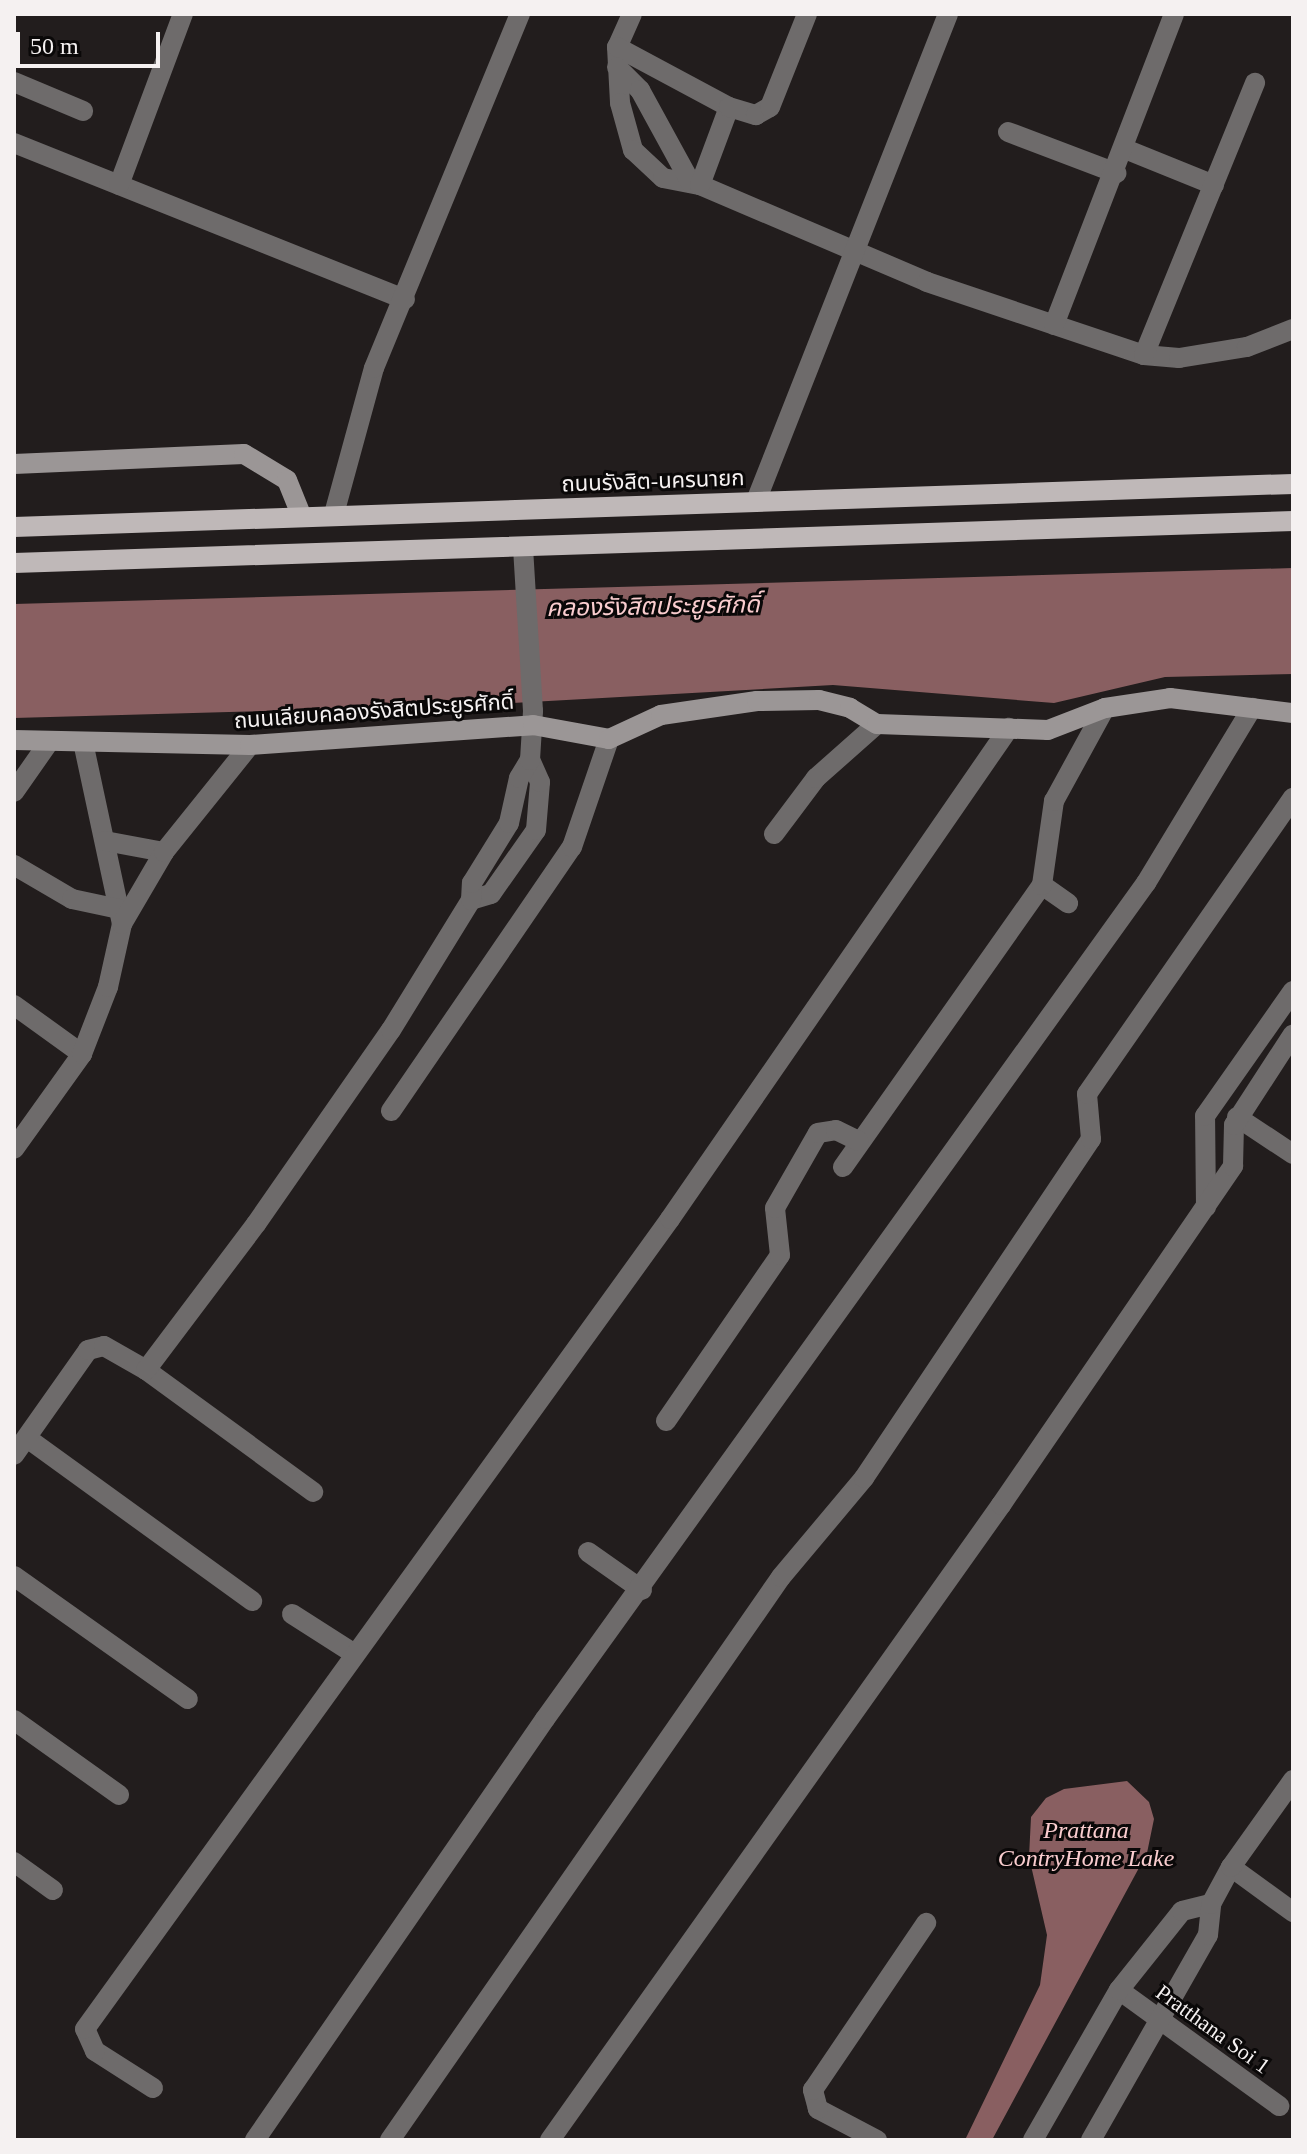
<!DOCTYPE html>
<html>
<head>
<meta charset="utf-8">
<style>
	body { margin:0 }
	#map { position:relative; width:1307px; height:2154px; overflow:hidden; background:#221d1d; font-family:"Times New Roman","Noto Sans Thai",serif }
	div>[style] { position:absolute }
	.water>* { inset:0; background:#895f61 }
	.street>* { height:20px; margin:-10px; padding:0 10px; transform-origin:10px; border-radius:10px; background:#6e6b6b }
	.secondary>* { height:20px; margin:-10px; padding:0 10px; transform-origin:10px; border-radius:10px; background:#9b9696 }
	.primary>* { height:20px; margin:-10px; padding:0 10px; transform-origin:10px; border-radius:10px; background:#bfb8b8 }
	span { translate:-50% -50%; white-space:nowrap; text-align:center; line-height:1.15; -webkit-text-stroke:6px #0a0808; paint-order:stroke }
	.street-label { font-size:22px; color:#f5f1f1 }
	.water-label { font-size:24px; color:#facdcf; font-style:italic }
	.frame { position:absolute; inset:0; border:16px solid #f5f1f1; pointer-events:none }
	.scale { position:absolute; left:16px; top:32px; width:144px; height:36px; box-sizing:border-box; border:4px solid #f5f1f1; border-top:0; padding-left:10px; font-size:24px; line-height:28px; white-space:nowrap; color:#f5f1f1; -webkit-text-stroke:6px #0a0808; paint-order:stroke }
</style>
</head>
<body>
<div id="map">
	<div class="water">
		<i style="clip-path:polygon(1293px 568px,1293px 674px,1165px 677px,1054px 703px,833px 685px,478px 705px,14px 718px,14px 604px)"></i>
		<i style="clip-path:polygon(1127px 1781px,1149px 1802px,1154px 1819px,1147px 1853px,992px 2140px,965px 2140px,1040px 1985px,1047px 1935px,1029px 1857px,1031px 1817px,1046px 1798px,1064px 1789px)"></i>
	</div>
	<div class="street">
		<i style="left:632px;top:14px;width:36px;rotate:114deg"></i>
		<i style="left:617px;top:47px;width:56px;rotate:86.9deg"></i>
		<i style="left:620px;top:103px;width:49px;rotate:74.5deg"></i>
		<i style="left:633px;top:150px;width:41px;rotate:43deg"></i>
		<i style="left:663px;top:178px;width:38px;rotate:11deg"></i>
		<i style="left:700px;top:185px;width:247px;rotate:23.1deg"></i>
		<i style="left:927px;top:282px;width:229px;rotate:18.6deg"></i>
		<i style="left:1144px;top:355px;width:35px;rotate:5deg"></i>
		<i style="left:1179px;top:358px;width:69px;rotate:-9.2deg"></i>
		<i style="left:1247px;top:347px;width:49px;rotate:-21.4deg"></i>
		<i style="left:617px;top:47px;width:127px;rotate:28.2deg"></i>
		<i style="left:617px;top:67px;width:33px;rotate:45deg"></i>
		<i style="left:640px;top:90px;width:106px;rotate:61.3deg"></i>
		<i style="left:14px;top:82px;width:75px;rotate:22.8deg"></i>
		<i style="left:1008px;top:132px;width:116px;rotate:20.8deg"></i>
		<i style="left:14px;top:143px;width:421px;rotate:21.8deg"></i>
		<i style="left:1125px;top:149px;width:96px;rotate:22deg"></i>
		<i style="left:119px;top:185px;width:183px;rotate:-69.5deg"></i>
		<i style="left:700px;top:185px;width:83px;rotate:-69.6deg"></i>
		<i style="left:729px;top:107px;width:28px;rotate:17deg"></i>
		<i style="left:756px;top:115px;width:16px;rotate:-30deg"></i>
		<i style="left:770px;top:107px;width:100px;rotate:-68.3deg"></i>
		<i style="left:1054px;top:325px;width:333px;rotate:-68.9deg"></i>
		<i style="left:1144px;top:355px;width:294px;rotate:-67.8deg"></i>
		<i style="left:756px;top:501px;width:523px;rotate:-68.48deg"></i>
		<i style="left:334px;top:514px;width:151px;rotate:-74.7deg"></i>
		<i style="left:374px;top:368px;width:383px;rotate:-67.6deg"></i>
		<i style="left:83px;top:742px;width:186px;rotate:77.9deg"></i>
		<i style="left:14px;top:792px;width:61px;rotate:-55deg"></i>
		<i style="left:774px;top:834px;width:70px;rotate:-53.1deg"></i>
		<i style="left:816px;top:778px;width:81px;rotate:-41.5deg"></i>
		<i style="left:105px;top:841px;width:60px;rotate:10.6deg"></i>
		<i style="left:14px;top:865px;width:67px;rotate:30.4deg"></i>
		<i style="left:72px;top:899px;width:48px;rotate:12deg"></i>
		<i style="left:1042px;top:885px;width:32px;rotate:35deg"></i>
		<i style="left:471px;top:900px;width:21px;rotate:-17deg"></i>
		<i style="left:491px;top:894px;width:78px;rotate:-54.9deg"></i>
		<i style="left:536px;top:830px;width:48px;rotate:-85.2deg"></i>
		<i style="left:540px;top:782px;width:24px;rotate:-114deg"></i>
		<i style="left:14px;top:1005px;width:84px;rotate:35.8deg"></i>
		<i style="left:391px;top:1111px;width:320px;rotate:-55.6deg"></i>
		<i style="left:572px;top:847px;width:114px;rotate:-71.1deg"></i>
		<i style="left:1237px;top:1117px;width:67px;rotate:33.5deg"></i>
		<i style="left:14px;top:1149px;width:117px;rotate:-54.4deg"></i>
		<i style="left:82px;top:1054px;width:72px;rotate:-68.8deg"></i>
		<i style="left:108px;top:987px;width:65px;rotate:-77.5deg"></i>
		<i style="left:122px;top:924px;width:83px;rotate:-59.7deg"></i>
		<i style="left:164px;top:852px;width:137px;rotate:-51.2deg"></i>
		<i style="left:843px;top:1167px;width:345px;rotate:-54.8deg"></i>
		<i style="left:1042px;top:885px;width:85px;rotate:-81.9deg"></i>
		<i style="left:1054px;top:801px;width:106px;rotate:-61.3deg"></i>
		<i style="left:1206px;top:1207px;width:91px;rotate:-90.6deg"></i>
		<i style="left:1205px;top:1116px;width:153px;rotate:-54.9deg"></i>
		<i style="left:146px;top:1370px;width:207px;rotate:36.1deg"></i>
		<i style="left:666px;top:1421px;width:201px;rotate:-55.5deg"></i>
		<i style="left:780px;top:1255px;width:47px;rotate:-96.1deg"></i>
		<i style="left:775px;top:1208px;width:86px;rotate:-60.2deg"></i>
		<i style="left:818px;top:1133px;width:18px;rotate:-9deg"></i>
		<i style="left:836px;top:1130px;width:25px;rotate:26deg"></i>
		<i style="left:27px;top:1438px;width:278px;rotate:35.9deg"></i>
		<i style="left:14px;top:1455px;width:128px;rotate:-54.8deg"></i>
		<i style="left:88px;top:1350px;width:16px;rotate:-14deg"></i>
		<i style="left:104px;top:1346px;width:48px;rotate:29.7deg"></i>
		<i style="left:146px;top:1370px;width:183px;rotate:-53deg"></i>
		<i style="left:256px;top:1224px;width:236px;rotate:-55.2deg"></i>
		<i style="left:391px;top:1030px;width:153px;rotate:-58.4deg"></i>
		<i style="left:471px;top:900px;width:17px;rotate:-87deg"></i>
		<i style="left:472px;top:883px;width:70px;rotate:-58.3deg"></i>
		<i style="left:509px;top:823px;width:46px;rotate:-77.5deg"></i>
		<i style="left:519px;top:778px;width:21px;rotate:-59deg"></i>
		<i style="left:530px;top:760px;width:49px;rotate:-86.5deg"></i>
		<i style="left:533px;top:711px;width:162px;rotate:-93.5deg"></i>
		<i style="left:588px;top:1552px;width:66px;rotate:35.1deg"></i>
		<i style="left:14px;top:1576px;width:213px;rotate:35.3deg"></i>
		<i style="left:292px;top:1614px;width:72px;rotate:32.6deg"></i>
		<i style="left:14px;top:1720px;width:129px;rotate:35.5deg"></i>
		<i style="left:14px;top:1862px;width:48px;rotate:35.7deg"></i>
		<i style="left:1231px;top:1867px;width:77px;rotate:36deg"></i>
		<i style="left:1119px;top:1990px;width:198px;rotate:35.9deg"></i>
		<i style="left:153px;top:2088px;width:69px;rotate:-147.5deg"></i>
		<i style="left:95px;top:2051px;width:24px;rotate:-114deg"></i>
		<i style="left:85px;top:2029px;width:999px;rotate:-54.16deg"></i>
		<i style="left:670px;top:1219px;width:597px;rotate:-55.38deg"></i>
		<i style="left:255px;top:2140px;width:511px;rotate:-55.44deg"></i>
		<i style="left:545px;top:1719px;width:1030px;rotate:-54.29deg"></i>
		<i style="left:1146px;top:883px;width:205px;rotate:-58.8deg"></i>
		<i style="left:390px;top:2140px;width:685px;rotate:-55.22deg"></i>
		<i style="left:781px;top:1577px;width:129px;rotate:-50deg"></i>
		<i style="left:864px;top:1478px;width:408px;rotate:-56.2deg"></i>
		<i style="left:1091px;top:1139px;width:45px;rotate:-95.1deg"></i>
		<i style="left:1087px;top:1094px;width:361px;rotate:-55.2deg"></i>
		<i style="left:550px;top:2140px;width:779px;rotate:-54.62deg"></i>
		<i style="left:1001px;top:1505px;width:411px;rotate:-55.6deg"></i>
		<i style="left:1233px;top:1166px;width:41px;rotate:-88.6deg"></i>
		<i style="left:1234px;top:1125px;width:108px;rotate:-57deg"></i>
		<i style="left:877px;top:2140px;width:67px;rotate:-152.3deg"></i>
		<i style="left:818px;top:2109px;width:20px;rotate:-105deg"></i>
		<i style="left:813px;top:2090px;width:202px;rotate:-55.9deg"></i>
		<i style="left:1033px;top:2140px;width:173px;rotate:-60.2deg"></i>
		<i style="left:1119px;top:1990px;width:101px;rotate:-51.4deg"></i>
		<i style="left:1182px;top:1911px;width:30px;rotate:-14deg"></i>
		<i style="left:1091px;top:2140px;width:236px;rotate:-60.3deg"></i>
		<i style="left:1208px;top:1935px;width:31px;rotate:-84deg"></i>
		<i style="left:1211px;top:1904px;width:42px;rotate:-61.6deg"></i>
		<i style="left:1231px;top:1867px;width:107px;rotate:-54.5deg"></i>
	</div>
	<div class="secondary">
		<i style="left:14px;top:464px;width:230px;rotate:-2.5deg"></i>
		<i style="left:244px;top:454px;width:50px;rotate:31.2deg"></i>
		<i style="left:287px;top:480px;width:38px;rotate:68deg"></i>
		<i style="left:14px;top:740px;width:236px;rotate:1.2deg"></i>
		<i style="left:250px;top:745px;width:284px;rotate:-4deg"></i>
		<i style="left:533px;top:725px;width:77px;rotate:10.4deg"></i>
		<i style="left:609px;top:739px;width:57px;rotate:-24.8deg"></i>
		<i style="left:661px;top:715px;width:97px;rotate:-8.3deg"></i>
		<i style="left:757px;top:701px;width:62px;rotate:-0.9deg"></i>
		<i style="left:819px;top:700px;width:32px;rotate:14deg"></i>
		<i style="left:850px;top:708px;width:31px;rotate:31deg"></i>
		<i style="left:877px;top:724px;width:171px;rotate:2deg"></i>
		<i style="left:1048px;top:730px;width:61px;rotate:-21.1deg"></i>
		<i style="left:1105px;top:708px;width:66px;rotate:-8.7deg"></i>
		<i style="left:1170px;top:698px;width:124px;rotate:7deg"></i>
	</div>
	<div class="primary">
		<i style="left:14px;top:527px;width:1280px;rotate:-1.93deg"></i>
		<i style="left:14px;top:563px;width:1280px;rotate:-1.88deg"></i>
	</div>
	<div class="street-label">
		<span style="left:653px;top:481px;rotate:-2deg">ถนนรังสิต-นครนายก</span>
		<span style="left:374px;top:711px;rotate:-4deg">ถนนเลียบคลองรังสิตประยูรศักดิ์</span>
		<span style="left:1213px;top:2029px;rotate:36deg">Pratthana Soi 1</span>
	</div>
	<div class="water-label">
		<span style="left:653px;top:607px;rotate:-1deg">คลองรังสิตประยูรศักดิ์</span>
		<span style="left:1086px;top:1845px">Prattana<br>ContryHome Lake</span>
	</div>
	<div class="frame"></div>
	<div class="scale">50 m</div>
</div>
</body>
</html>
